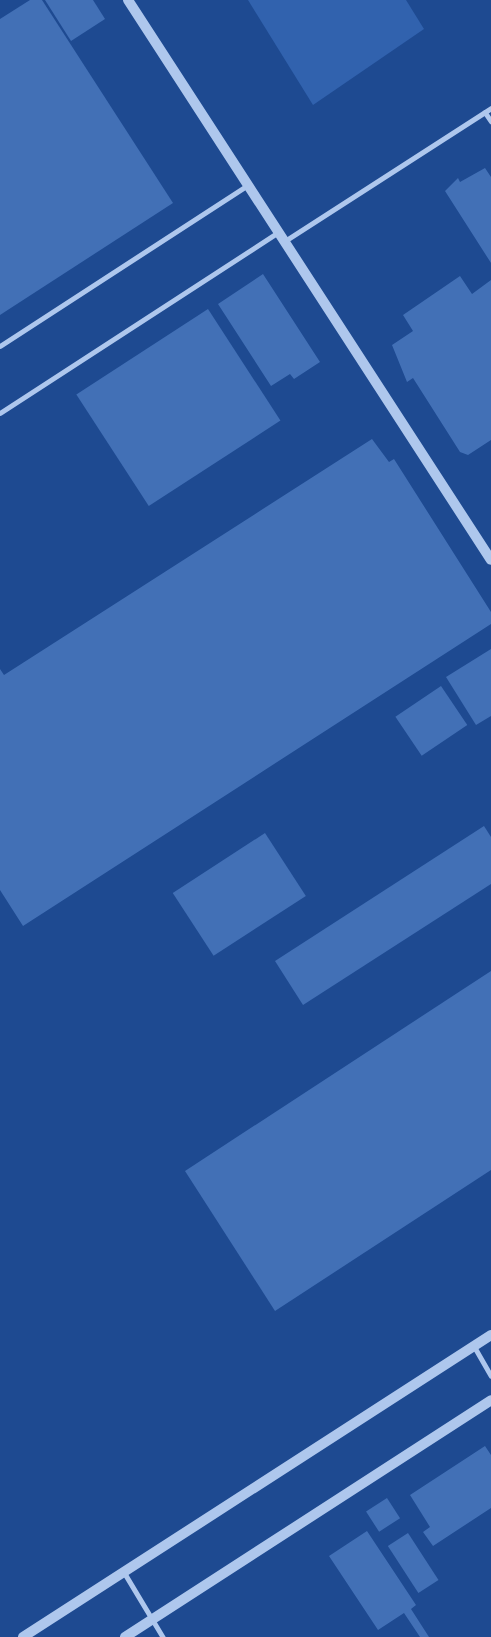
<!DOCTYPE html>
<html>
<head>
<meta charset="utf-8">
<style>
	body { margin:0 }
	#map { position:relative; width:491px; height:1637px; overflow:hidden; background:#1e4a91; font-family:"Sofia Sans Condensed",sans-serif }
	div>[style] { position:absolute }
	.green>* { inset:0; background:#3162ae }
	.building>* { inset:0; background:#4270b6; transform-origin:0 0 }
	.service>* { height:4.5px; margin:-2.25px; padding:0 2.25px; transform-origin:2.25px; border-radius:2.25px; background:#aec7ed }
	.tertiary>* { height:10px; margin:-5px; padding:0 5px; transform-origin:5px; border-radius:5px; background:#aec7ed }
	span { translate:-50% -50%; white-space:nowrap; text-align:center; line-height:1.15; -webkit-text-stroke:4.5px #1e4a91; paint-order:stroke }
</style>
</head>
<body>
<div id="map">
	<div class="green">
		<i style="clip-path:polygon(248px 0,406px 0,424px 29px,313px 105px)"></i>
	</div>
	<div class="building">
		<i style="clip-path:polygon(30px 0,42px 0,173px 203px,0 315px,0 19px)"></i>
		<i style="clip-path:polygon(45px 0,93px 0,105px 19px,71px 41px)"></i>
		<i style="clip-path:polygon(485px 168px,491px 177px,491px 263px,445px 191px,458px 178px,460px 182px)"></i>
		<i style="clip-path:polygon(263px 274px,320px 362px,294px 379px,290px 374px,271px 386px,218px 304px)"></i>
		<i style="clip-path:polygon(460px 276px,472px 294px,491px 280px,491px 440px,468px 455px,460px 452px,413px 378px,407px 382px,392px 345px,413px 331px,403px 315px)"></i>
		<i style="left:208px;top:309px;width:133px;height:157px;rotate:57deg"></i>
		<i style="clip-path:polygon(372px 439px,389px 462px,394px 459px,491px 612px,491px 624px,23px 926px,0 890px,0 669px,4px 675px)"></i>
		<i style="clip-path:polygon(491px 649px,491px 716px,476px 725px,446px 677px)"></i>
		<i style="left:441px;top:686px;width:47px;height:55px;rotate:56deg"></i>
		<i style="clip-path:polygon(484px 826px,491px 837px,491px 884px,303px 1005px,275px 961px)"></i>
		<i style="left:265px;top:833px;width:75px;height:110px;rotate:57deg"></i>
		<i style="clip-path:polygon(491px 971px,491px 1170px,275px 1311px,185px 1171px)"></i>
		<i style="clip-path:polygon(485px 1446px,491px 1455px,491px 1508px,433px 1546px,423px 1532px,430px 1527px,410px 1495px)"></i>
		<i style="left:387px;top:1498px;width:24px;height:25px;rotate:57deg"></i>
		<i style="clip-path:polygon(367px 1531px,416px 1605px,411px 1609px,429px 1637px,420px 1637px,404px 1613px,378px 1630px,329px 1556px)"></i>
		<i style="left:408px;top:1533px;width:56px;height:24px;rotate:57deg"></i>
	</div>
	<div class="service">
		<i style="left:485px;top:112px;width:11px;rotate:56deg"></i>
		<i style="left:285px;top:241px;width:245px;rotate:-32.8deg"></i>
		<i style="left:0;top:346px;width:293px;rotate:-33deg"></i>
		<i style="left:0;top:413px;width:330px;rotate:-33deg"></i>
		<i style="left:474px;top:1346px;width:34px;rotate:60deg"></i>
		<i style="left:124px;top:1572px;width:76px;rotate:59deg"></i>
	</div>
	<div class="tertiary">
		<i style="left:128px;top:0;width:667px;rotate:57.05deg"></i>
		<i style="left:23px;top:1637px;width:557px;rotate:-32.83deg"></i>
		<i style="left:125px;top:1637px;width:436px;rotate:-32.9deg"></i>
	</div>
</div>
</body>
</html>
